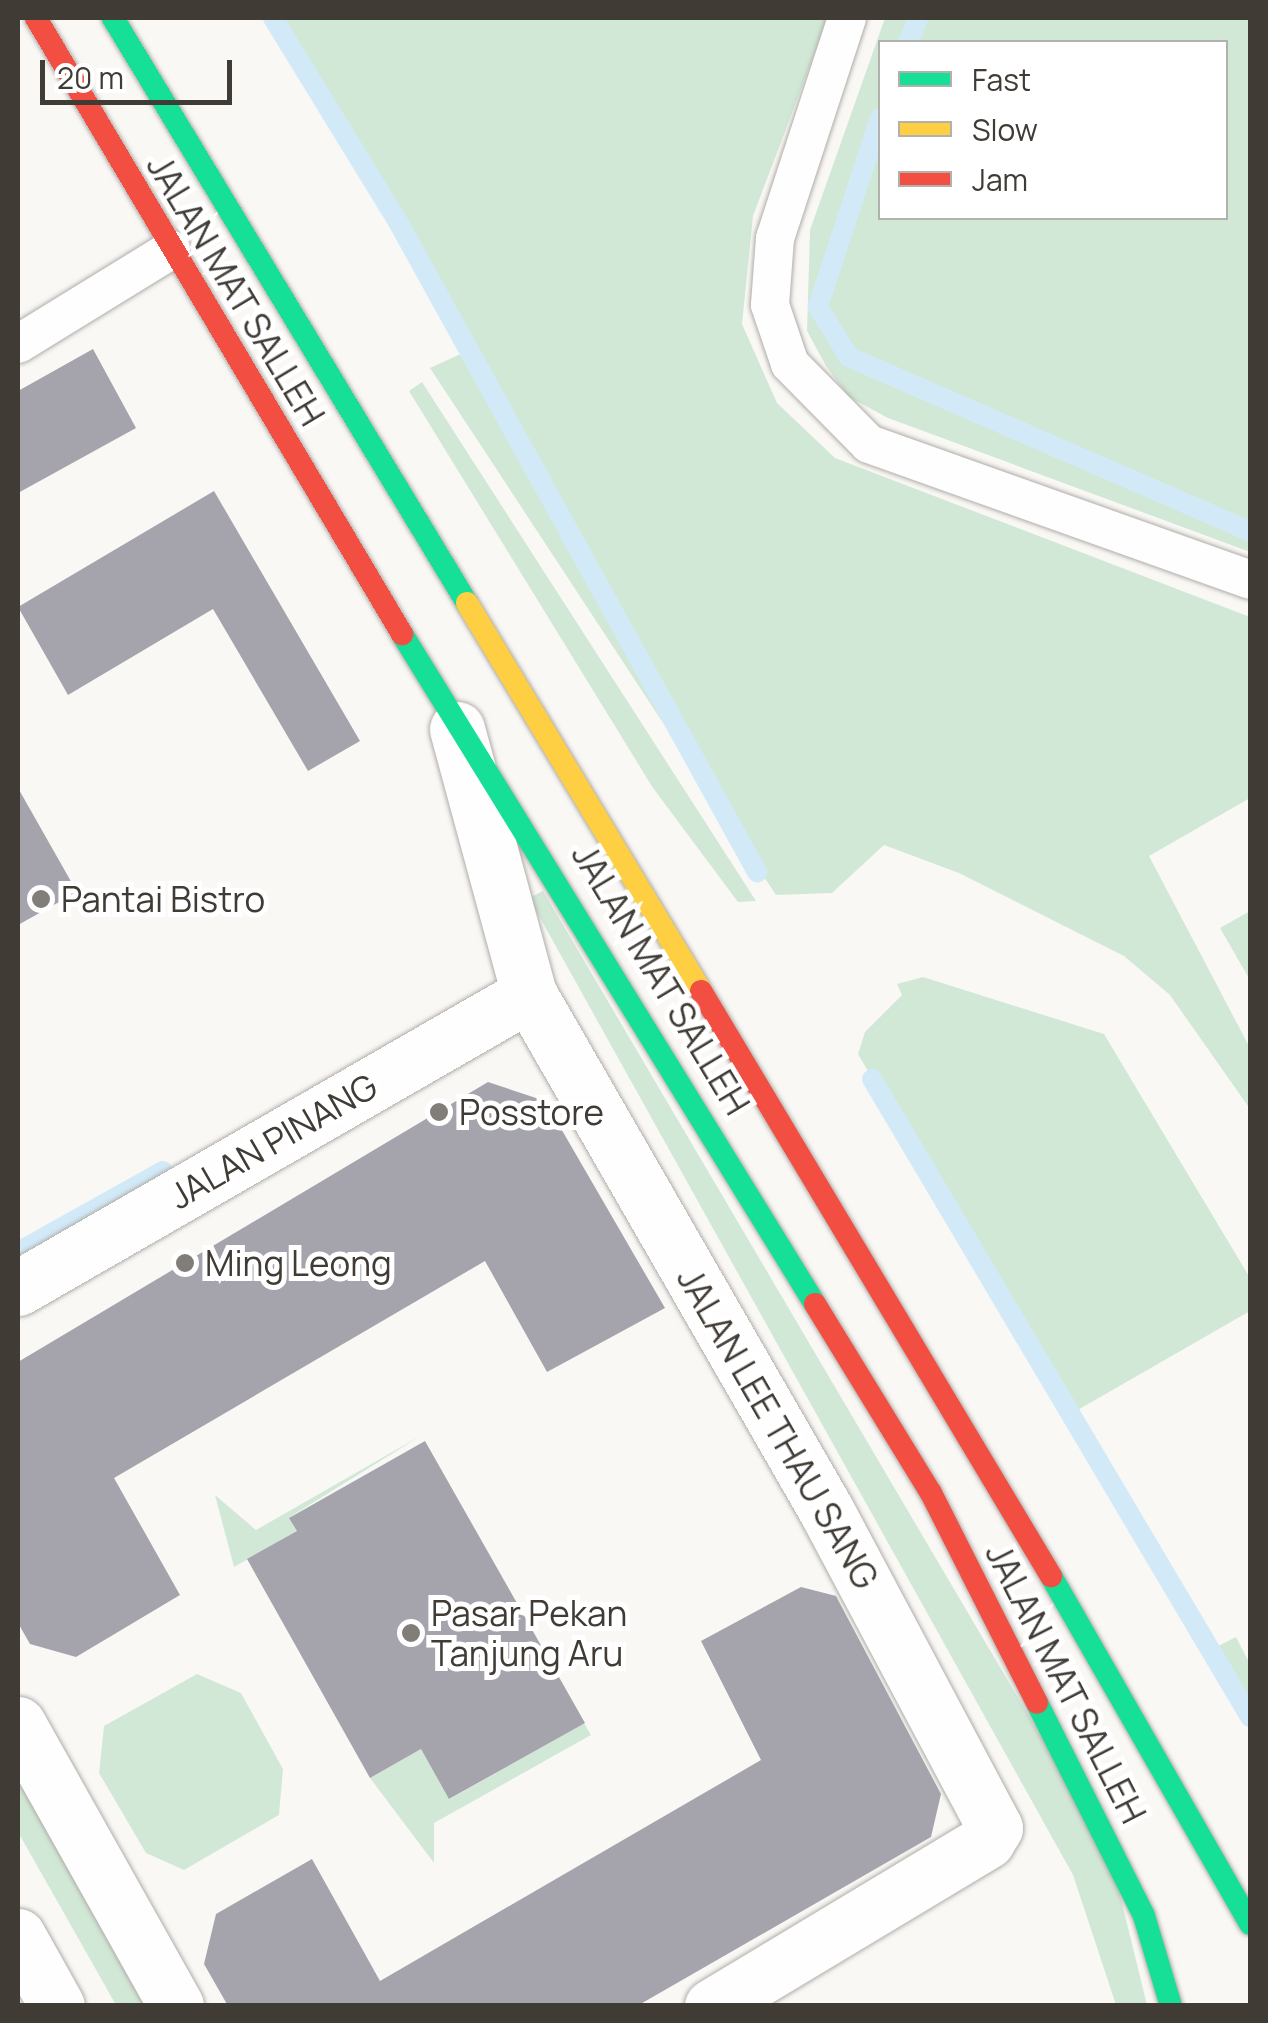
<!DOCTYPE html>
<html>
<head>
<meta charset="utf-8">
<style>
	body { margin:0 }
	#map { position:relative; width:1268px; height:2023px; overflow:hidden; background:#faf8f5; font-family:Manrope,sans-serif }
	div>[style] { position:absolute }
	.green>* { inset:0; background:#d2e8d6 }
	.stream>* { height:20px; margin:-10px; padding:0 10px; transform-origin:10px; border-radius:10px; background:#d2eaf8 }
	.building>* { inset:0; background:#a5a4ac }
	.roads { filter:drop-shadow(0 0 2px #b0ada9) drop-shadow(0 0 2px #b0ada9) }
	.lane>* { height:38px; margin:-19px; padding:0 19px; transform-origin:19px; border-radius:19px; background:#fefefe }
	.street>* { height:55px; margin:-27.5px; padding:0 27.5px; transform-origin:27.5px; border-radius:27.5px; background:#fefefe }
	.fast>* { height:22px; margin:-11px; padding:0 11px; transform-origin:11px; border-radius:11px; background:#16e098 }
	.slow>* { height:22px; margin:-11px; padding:0 11px; transform-origin:11px; border-radius:11px; background:#ffcf43 }
	.jam>* { height:22px; margin:-11px; padding:0 11px; transform-origin:11px; border-radius:11px; background:#f24e42 }
	.dots>* { width:28px; height:28px; translate:-50% -50%; box-sizing:border-box; border:5px solid #fff; border-radius:50% }
	span { translate:-50% -50%; white-space:nowrap; text-align:center; line-height:1.15; -webkit-text-stroke:10px #fff; paint-order:stroke }
	.street-label { font-size:35px; color:#403b35 }
	.poi-label { font-size:35px; color:#403b35 }
	.left { translate:0 -50%; text-align:left }
	.frame { position:absolute; inset:0; border:20px solid #403b35; pointer-events:none }
	.legend { position:absolute; left:878px; top:40px; width:350px; height:180px; box-sizing:border-box; background:#fff; border:2px solid #b3b1ae; margin:0; padding:12px 18px; list-style:none; font-size:30px; color:#403b35 }
	.legend li { display:flex; align-items:center; gap:20px; height:50px }
	.legend b { width:50px; border:2px solid #b3b1ae }
	.scale { position:absolute; left:40px; top:60px; width:192px; height:45px; box-sizing:border-box; border:5px solid #403b35; border-top:0; padding-left:12px; font-size:30px; line-height:35px; white-space:nowrap; color:#403b35; -webkit-text-stroke:8px #fff; paint-order:stroke }
</style>
</head>
<body>
<div id="map">
	<div class="green">
		<i style="clip-path:polygon(268px 18px,828px 18px,753px 216px,742px 324px,777px 403px,835px 458px,1250px 617px,1250px 798px,1149px 856px,1250px 1048px,1250px 1109px,1170px 995px,1124px 956px,959px 873px,884px 845px,832px 893px,776px 895px,430px 368px,463px 353px)"></i>
		<i style="clip-path:polygon(evenodd,885px 18px,1250px 18px,1250px 552px,888px 418px,849px 397px,826px 366px,807px 331px,810px 230px,885px 18px,1226px 42px,1226px 218px,880px 218px,880px 42px,1226px 42px)"></i>
		<i style="clip-path:polygon(422px 382px,756px 901px,738px 902px,653px 788px,409px 391px)"></i>
		<i style="clip-path:polygon(543px 891px,1110px 1854px,1147px 2005px,1116px 2005px,1073px 1875px,529px 898px)"></i>
		<i style="clip-path:polygon(1250px 911px,1250px 980px,1220px 928px)"></i>
		<i style="clip-path:polygon(923px 977px,1104px 1034px,1250px 1278px,1250px 1311px,1069px 1415px,858px 1054px,865px 1032px,902px 995px,897px 984px)"></i>
		<i style="clip-path:polygon(422px 1435px,290px 1517px,297px 1531px,234px 1567px,215px 1495px,256px 1530px)"></i>
		<i style="clip-path:polygon(1236px 1637px,1250px 1664px,1250px 1721px,1214px 1648px)"></i>
		<i style="clip-path:polygon(197px 1674px,241px 1693px,283px 1769px,279px 1815px,184px 1870px,146px 1853px,99px 1773px,104px 1726px)"></i>
		<i style="clip-path:polygon(584px 1723px,591px 1735px,434px 1823px,434px 1863px,370px 1778px,421px 1749px,450px 1799px)"></i>
		<i style="clip-path:polygon(18px 1771px,150px 2005px,116px 2005px,18px 1832px)"></i>
	</div>
	<div class="stream">
		<i style="left:273px;top:18px;width:239px;rotate:58.5deg"></i>
		<i style="left:398px;top:222px;width:743px;rotate:61.09deg"></i>
		<i style="left:908px;top:42px;width:26px;rotate:-67deg"></i>
		<i style="left:880px;top:118px;width:199px;rotate:108.2deg"></i>
		<i style="left:818px;top:307px;width:59px;rotate:58.2deg"></i>
		<i style="left:849px;top:357px;width:437px;rotate:23.5deg"></i>
		<i style="left:872px;top:1079px;width:742px;rotate:59.35deg"></i>
		<i style="left:18px;top:1252px;width:166px;rotate:-29.2deg"></i>
	</div>
	<div class="building">
		<i style="clip-path:polygon(93px 349px,136px 428px,18px 493px,18px 391px)"></i>
		<i style="clip-path:polygon(214px 491px,360px 741px,308px 771px,213px 609px,68px 695px,18px 607px)"></i>
		<i style="clip-path:polygon(18px 788px,77px 892px,18px 925px)"></i>
		<i style="clip-path:polygon(488px 1082px,545px 1101px,665px 1308px,547px 1372px,485px 1261px,114px 1478px,180px 1595px,76px 1657px,30px 1644px,18px 1623px,18px 1362px)"></i>
		<i style="clip-path:polygon(425px 1441px,585px 1723px,449px 1799px,421px 1749px,370px 1778px,247px 1559px,297px 1531px,289px 1518px)"></i>
		<i style="clip-path:polygon(801px 1587px,836px 1596px,941px 1794px,931px 1837px,637px 2006px,228px 2006px,204px 1964px,216px 1914px,312px 1859px,380px 1981px,761px 1760px,701px 1641px)"></i>
	</div>
	<div class="roads">
		<div class="lane">
			<i style="left:847px;top:18px;width:231px;rotate:108.1deg"></i>
			<i style="left:775px;top:238px;width:67px;rotate:94.3deg"></i>
			<i style="left:770px;top:305px;width:62px;rotate:71.3deg"></i>
			<i style="left:790px;top:364px;width:112px;rotate:45.4deg"></i>
			<i style="left:869px;top:444px;width:405px;rotate:19.6deg"></i>
			<i style="left:18px;top:344px;width:180px;rotate:-31.6deg"></i>
		</div>
		<div class="street">
			<i style="left:457px;top:729px;width:275px;rotate:74.8deg"></i>
			<i style="left:529px;top:994px;width:595px;rotate:60.08deg"></i>
			<i style="left:826px;top:1510px;width:360px;rotate:62deg"></i>
			<i style="left:995px;top:1828px;width:15px;rotate:122deg"></i>
			<i style="left:987px;top:1841px;width:321px;rotate:149deg"></i>
			<i style="left:18px;top:1288px;width:590px;rotate:-29.91deg"></i>
			<i style="left:18px;top:1724px;width:323px;rotate:60.7deg"></i>
			<i style="left:18px;top:1936px;width:80px;rotate:60.9deg"></i>
		</div>
		<div class="fast">
			<i style="left:113px;top:18px;width:684px;rotate:58.82deg"></i>
			<i style="left:402px;top:634px;width:787px;rotate:58.35deg"></i>
			<i style="left:1051px;top:1576px;width:401px;rotate:60.2deg"></i>
			<i style="left:1037px;top:1703px;width:238px;rotate:63.3deg"></i>
			<i style="left:1144px;top:1916px;width:94px;rotate:73.3deg"></i>
		</div>
		<div class="slow">
			<i style="left:467px;top:603px;width:453px;rotate:58.9deg"></i>
		</div>
		<div class="jam">
			<i style="left:36px;top:18px;width:717px;rotate:59.28deg"></i>
			<i style="left:701px;top:991px;width:682px;rotate:59.11deg"></i>
			<i style="left:815px;top:1304px;width:222px;rotate:58.5deg"></i>
			<i style="left:931px;top:1493px;width:235px;rotate:63.2deg"></i>
		</div>
	</div>
	<div class="dots">
		<i style="left:41px;top:899px;background:#817d78"></i>
		<i style="left:439px;top:1112px;background:#817d78"></i>
		<i style="left:185px;top:1263px;background:#817d78"></i>
		<i style="left:411px;top:1633px;background:#817d78"></i>
	</div>
	<div class="street-label">
		<span style="left:236px;top:290px;rotate:59deg">JALAN MAT SALLEH</span>
		<span style="left:661px;top:979px;rotate:59deg">JALAN MAT SALLEH</span>
		<span style="left:273px;top:1141px;rotate:-30deg">JALAN PINANG</span>
		<span style="left:778px;top:1428px;rotate:60deg">JALAN LEE THAU SANG</span>
		<span style="left:1066px;top:1683px;rotate:63deg">JALAN MAT SALLEH</span>
	</div>
	<div class="poi-label">
		<span class="left" style="left:61px;top:899px">Pantai Bistro</span>
		<span class="left" style="left:459px;top:1112px">Posstore</span>
		<span class="left" style="left:205px;top:1263px">Ming Leong</span>
		<span class="left" style="left:431px;top:1633px">Pasar Pekan<br>Tanjung Aru</span>
	</div>
	<div class="frame"></div>
	<ul class="legend">
	<li><b style="height:12px;background:#16e098"></b>Fast</li>
	<li><b style="height:12px;background:#ffcf43"></b>Slow</li>
	<li><b style="height:12px;background:#f24e42"></b>Jam</li>
	</ul>
	<div class="scale">20 m</div>
</div>
</body>
</html>
